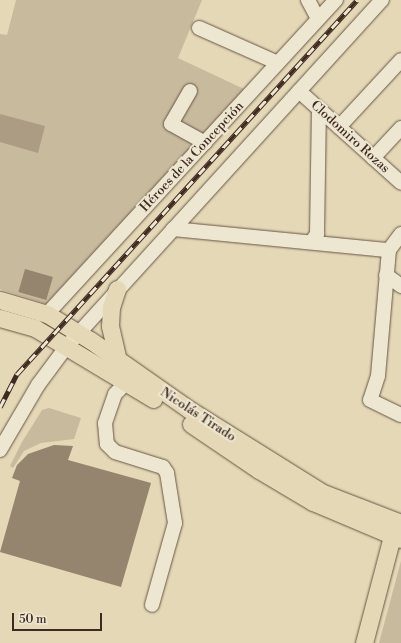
<!DOCTYPE html>
<html>
<head>
<meta charset="utf-8">
<style>
	body { margin:0 }
	#map { position:relative; width:401px; height:643px; overflow:hidden; background:#e4d8b6; font-family:"Libre Bodoni",serif }
	div>[style] { position:absolute }
	.green>* { inset:0; background:#c8ba9d }
	.water>* { inset:0; background:#ac9c83 }
	.building>* { inset:0; background:#95846e; transform-origin:0 0 }
	.roads { filter:drop-shadow(0 0 1px #685546) drop-shadow(0 0 1px #685546) }
	.minor>* { height:14px; margin:-7px; padding:0 7px; transform-origin:7px; border-radius:7px; background:#ede6d0 }
	.major>* { height:17px; margin:-8.5px; padding:0 8.5px; transform-origin:8.5px; border-radius:8.5px; background:#e4d8b6 }
	.rail>* { height:4.5px; margin-top:-2.25px; transform-origin:0; background:repeating-linear-gradient(90deg,#ede6d0 0 9px,#3f2921 0 18px); box-sizing:border-box; border-block:1px solid #3f2921 }
	span { translate:-50% -50%; white-space:nowrap; text-align:center; line-height:1.15; -webkit-text-stroke:4px #ede6d0; paint-order:stroke }
	.street-label { font-size:13px; color:#3f2921 }
	.scale { position:absolute; left:12px; top:613px; width:90px; height:18px; box-sizing:border-box; border:2px solid #3f2921; border-top:0; padding-left:5px; font-size:12px; line-height:14px; white-space:nowrap; color:#3f2921; -webkit-text-stroke:3px #ede6d0; paint-order:stroke }
</style>
</head>
<body>
<div id="map">
	<div class="green">
		<i style="clip-path:polygon(16px 0,202px 0,178px 58px,244px 89px,46px 304px,0 289px,0 34px,7px 35px)"></i>
		<i style="clip-path:polygon(49px 408px,81px 418px,74px 439px,41px 443px,24px 451px,13px 468px,10px 466px,22px 442px,42px 410px)"></i>
		<i style="clip-path:polygon(401px 561px,401px 643px,379px 643px)"></i>
	</div>
	<div class="water">
		<i style="clip-path:polygon(0 114px,45px 126px,38px 153px,0 142px)"></i>
	</div>
	<div class="building">
		<i style="left:25px;top:269px;width:29px;height:24px;rotate:16deg"></i>
		<i style="clip-path:polygon(54px 445px,73px 446px,68px 460px,151px 483px,121px 587px,0 552px,20px 481px,12px 478px,17px 465px,28px 454px)"></i>
	</div>
	<div class="roads">
		<div class="minor">
			<i style="left:308px;top:0;width:21px;rotate:62deg"></i>
			<i style="left:199px;top:28px;width:86px;rotate:23.9deg"></i>
			<i style="left:190px;top:91px;width:38px;rotate:120deg"></i>
			<i style="left:171px;top:124px;width:39px;rotate:29deg"></i>
			<i style="left:299px;top:91px;width:137px;rotate:42deg"></i>
			<i style="left:339px;top:127px;width:91px;rotate:-47.2deg"></i>
			<i style="left:373px;top:158px;width:41px;rotate:-47deg"></i>
			<i style="left:173px;top:229px;width:217px;rotate:5.6deg"></i>
			<i style="left:401px;top:234px;width:20px;rotate:127deg"></i>
			<i style="left:389px;top:250px;width:126px;rotate:95deg"></i>
			<i style="left:378px;top:376px;width:25px;rotate:108deg"></i>
			<i style="left:370px;top:400px;width:34px;rotate:26deg"></i>
			<i style="left:312px;top:241px;width:9px;rotate:-54deg"></i>
			<i style="left:317px;top:234px;width:125px;rotate:-89.1deg"></i>
			<i style="left:386px;top:275px;width:19px;rotate:36deg"></i>
			<i style="left:47px;top:314px;width:427px;rotate:-47.4deg"></i>
			<i style="left:127px;top:382px;width:17px;rotate:135deg"></i>
			<i style="left:115px;top:394px;width:31px;rotate:109deg"></i>
			<i style="left:105px;top:423px;width:21px;rotate:85deg"></i>
			<i style="left:107px;top:444px;width:11px;rotate:45deg"></i>
			<i style="left:115px;top:452px;width:50px;rotate:17.4deg"></i>
			<i style="left:163px;top:467px;width:7px;rotate:56deg"></i>
			<i style="left:167px;top:473px;width:51px;rotate:80.9deg"></i>
			<i style="left:175px;top:523px;width:85px;rotate:105.7deg"></i>
			<i style="left:0;top:450px;width:75px;rotate:-59.7deg"></i>
			<i style="left:38px;top:385px;width:49px;rotate:-53.4deg"></i>
			<i style="left:67px;top:346px;width:468px;rotate:-47.7deg"></i>
		</div>
		<div class="major">
			<i style="left:117px;top:289px;width:19px;rotate:108deg"></i>
			<i style="left:111px;top:307px;width:19px;rotate:93deg"></i>
			<i style="left:110px;top:326px;width:36px;rotate:77deg"></i>
			<i style="left:0;top:300px;width:49px;rotate:16.6deg"></i>
			<i style="left:47px;top:314px;width:50px;rotate:31.2deg"></i>
			<i style="left:90px;top:340px;width:122px;rotate:35deg"></i>
			<i style="left:190px;top:410px;width:157px;rotate:32deg"></i>
			<i style="left:323px;top:493px;width:84px;rotate:21deg"></i>
			<i style="left:0;top:318px;width:36px;rotate:16deg"></i>
			<i style="left:35px;top:328px;width:138px;rotate:31deg"></i>
			<i style="left:191px;top:424px;width:82px;rotate:34.1deg"></i>
			<i style="left:259px;top:470px;width:63px;rotate:30.7deg"></i>
			<i style="left:313px;top:502px;width:95px;rotate:22.8deg"></i>
			<i style="left:364px;top:643px;width:122px;rotate:-75.3deg"></i>
		</div>
	</div>
	<div class="rail">
		<i style="left:0;top:407px;width:37px;rotate:-63deg"></i>
		<i style="left:17px;top:374px;width:505px;rotate:-47.73deg"></i>
	</div>
	<div class="street-label">
		<span style="left:350px;top:137px;rotate:42deg">Clodomiro Rozas</span>
		<span style="left:192px;top:157px;rotate:-47deg">Héroes de la Concepción</span>
		<span style="left:198px;top:415px;rotate:33deg">Nicolás Tirado</span>
	</div>
	<div class="scale">50 m</div>
</div>
</body>
</html>
